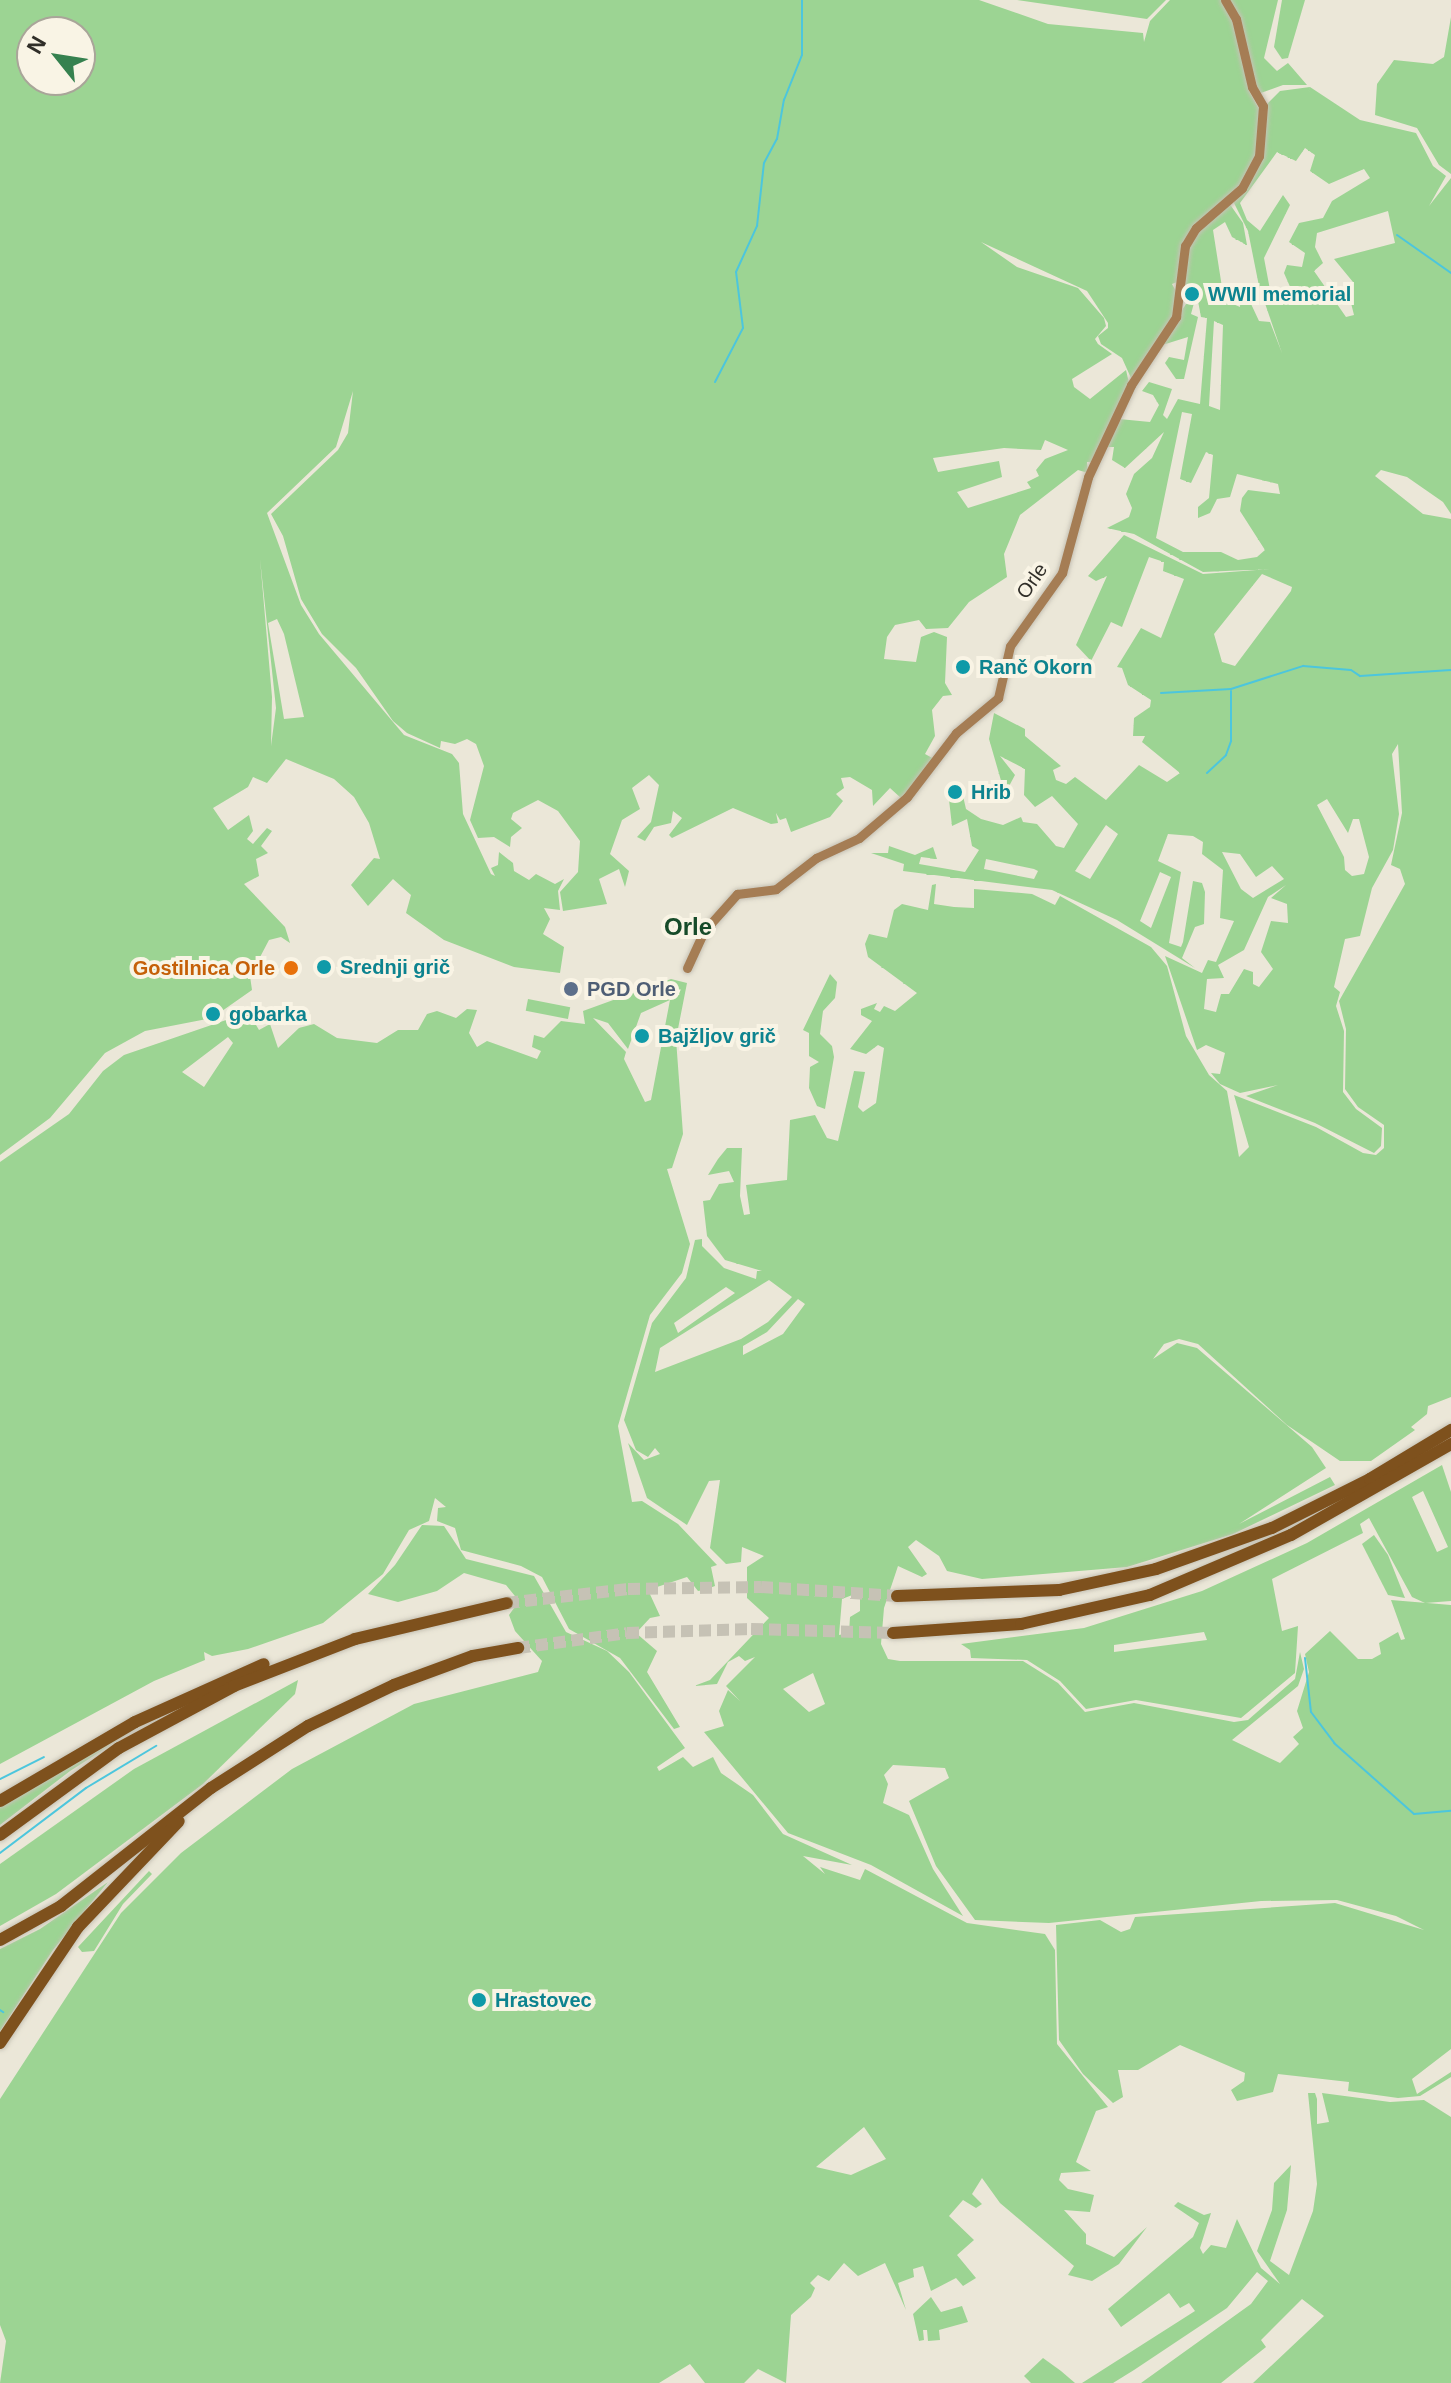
<!DOCTYPE html>
<html>
<head>
<meta charset="utf-8">
<style>
	body { margin:0 }
	#map { position:relative; width:1451px; height:2383px; overflow:hidden; background:#ebe7d8; font-family:Helvetica,sans-serif }
	div>[style] { position:absolute }
	.green>* { inset:0; background:#9cd493; transform-origin:0 0 }
	.stream>* { height:2px; margin:-1px; padding:0 1px; transform-origin:1px; border-radius:1px; background:#4cc6dd }
	.highway-tunnel>* { height:12px; margin-top:-6px; transform-origin:0; background:repeating-linear-gradient(90deg,#c6c2b5 0 12px,transparent 0 18px) }
	.roads { filter:drop-shadow(0 0 2px #c6c2b5) drop-shadow(0 0 2px #c6c2b5) }
	.secondary>* { height:9px; margin:-4.5px; padding:0 4.5px; transform-origin:4.5px; border-radius:4.5px; background:#a57d54 }
	.highway>* { height:12px; margin:-6px; padding:0 6px; transform-origin:6px; border-radius:6px; background:#7e511d }
	.dots>* { width:22px; height:22px; translate:-50% -50%; box-sizing:border-box; border:4px solid #f9f4e5; border-radius:50% }
	span { translate:-50% -50%; white-space:nowrap; text-align:center; line-height:1.15; -webkit-text-stroke:8px #f9f4e5; paint-order:stroke }
	.culture-label { font-size:20px; color:#0d838f; font-weight:700 }
	.left { translate:0 -50%; text-align:left }
	.street-label { font-size:20px; color:#302e28 }
	.food-label { font-size:20px; color:#c56008; font-weight:700 }
	.right { translate:-100% -50%; text-align:right }
	.service-label { font-size:20px; color:#4e5e75; font-weight:700 }
	.quarter-label { font-size:24px; color:#164b29; font-weight:700 }
	.north { position:absolute; left:16px; top:16px; width:80px; height:80px; box-sizing:border-box; background:#f9f4e5; border:2px solid #a9a599; border-radius:50%; rotate:300deg; font-size:22px; font-weight:700; line-height:32px; text-align:center; color:#302e28 }
	.north::after { content:''; display:block; margin:auto; width:28px; height:36px; background:#36814f; clip-path:polygon(50% 0,100% 100%,50% 72%,0 100%) }
</style>
</head>
<body>
<div id="map">
	<div class="green">
		<i style="clip-path:polygon(evenodd,0 0,979px 0,1048px 24px,1143px 33px,1144px 42px,1150px 21px,1170px 0,1223px 0,1230px 7px,1249px 91px,1259px 109px,1259px 146px,1248px 176px,1182px 244px,1177px 282px,1172px 284px,1178px 295px,1175px 314px,1131px 378px,1122px 358px,1101px 344px,1098px 336px,1108px 328px,1108px 323px,1087px 291px,981px 242px,1017px 267px,1078px 288px,1104px 318px,1106px 326px,1095px 339px,1098px 344px,1112px 354px,1072px 379px,1074px 387px,1090px 399px,1126px 370px,1129px 383px,1093px 462px,1087px 462px,1088px 473px,1078px 470px,1020px 515px,1004px 554px,1007px 577px,969px 602px,948px 628px,926px 629px,919px 620px,895px 625px,887px 637px,884px 659px,916px 662px,921px 637px,934px 632px,947px 637px,945px 683px,952px 695px,943px 696px,932px 710px,935px 736px,925px 754px,936px 760px,902px 799px,890px 788px,873px 806px,872px 790px,850px 777px,841px 778px,844px 788px,836px 794px,843px 801px,830px 817px,791px 832px,786px 818px,780px 820px,776px 813px,778px 823px,771px 824px,733px 808px,672px 838px,669px 835px,682px 818px,673px 811px,671px 823px,654px 827px,645px 841px,637px 837px,651px 822px,659px 785px,649px 775px,632px 788px,640px 809px,622px 820px,610px 854px,629px 871px,625px 887px,619px 869px,599px 879px,607px 904px,563px 911px,560px 892px,578px 872px,580px 841px,558px 811px,538px 800px,513px 813px,511px 819px,522px 828px,511px 837px,510px 847px,494px 837px,478px 838px,470px 820px,484px 766px,476px 744px,467px 739px,455px 744px,441px 741px,440px 748px,407px 733px,393px 721px,356px 668px,322px 634px,301px 599px,283px 536px,271px 514px,338px 450px,348px 433px,353px 391px,336px 447px,267px 513px,301px 605px,319px 634px,404px 735px,452px 754px,459px 763px,463px 814px,491px 874px,495px 876px,491px 868px,498px 865px,499px 852px,513px 863px,514px 871px,529px 880px,536px 874px,555px 884px,564px 879px,558px 891px,560px 910px,544px 908px,550px 919px,543px 934px,564px 947px,560px 973px,514px 967px,444px 940px,406px 913px,411px 895px,393px 879px,368px 906px,351px 885px,374px 858px,380px 859px,369px 823px,354px 797px,334px 779px,286px 759px,267px 783px,253px 777px,248px 787px,213px 808px,228px 830px,249px 815px,253px 831px,247px 839px,253px 844px,267px 828px,272px 831px,261px 846px,268px 853px,256px 859px,259px 876px,244px 884px,285px 927px,290px 943px,281px 937px,269px 940px,250px 976px,252px 990px,212px 1018px,145px 1031px,105px 1053px,50px 1118px,0 1155px,0 0,32px 32px,80px 32px,80px 80px,32px 80px,32px 32px,0 0,1045px 440px,1068px 450px,1045px 459px,1036px 470px,1039px 476px,1027px 482px,1031px 488px,968px 508px,957px 492px,1002px 477px,999px 461px,938px 472px,933px 458px,1004px 448px,1041px 450px,1045px 440px,0 0,260px 559px,276px 708px,271px 746px,272px 697px,260px 559px,0 0,277px 619px,284px 634px,304px 717px,284px 719px,268px 623px,277px 619px)"></i>
		<i style="clip-path:polygon(1017px 0,1166px 0,1147px 19px)"></i>
		<i style="clip-path:polygon(1229px 0,1278px 0,1264px 58px,1277px 71px,1288px 63px,1307px 85px,1283px 85px,1258px 94px)"></i>
		<i style="clip-path:polygon(1282px 0,1305px 0,1288px 58px,1282px 59px,1274px 47px)"></i>
		<i style="clip-path:polygon(1451px 17px,1451px 174px,1439px 165px,1417px 128px,1375px 115px,1377px 84px,1394px 60px,1433px 64px,1444px 57px)"></i>
		<i style="clip-path:polygon(evenodd,1310px 87px,1360px 120px,1416px 133px,1433px 166px,1446px 176px,1429px 206px,1451px 178px,1451px 514px,1443px 502px,1407px 477px,1381px 470px,1375px 476px,1423px 514px,1451px 519px,1451px 1397px,1428px 1406px,1427px 1414px,1411px 1427px,1415px 1430px,1371px 1461px,1340px 1461px,1287px 1425px,1198px 1344px,1179px 1339px,1164px 1344px,1153px 1359px,1177px 1343px,1197px 1348px,1312px 1447px,1326px 1468px,1239px 1524px,1330px 1477px,1335px 1485px,1233px 1534px,1127px 1567px,982px 1579px,947px 1571px,939px 1556px,916px 1540px,908px 1547px,927px 1574px,922px 1577px,898px 1566px,884px 1608px,881px 1644px,888px 1659px,900px 1661px,1023px 1661px,1058px 1683px,1085px 1712px,1134px 1703px,1234px 1722px,1248px 1720px,1295px 1679px,1300px 1652px,1304px 1669px,1298px 1686px,1232px 1740px,1280px 1763px,1299px 1744px,1293px 1737px,1303px 1728px,1297px 1711px,1309px 1672px,1305px 1654px,1330px 1631px,1358px 1659px,1372px 1659px,1381px 1654px,1379px 1643px,1398px 1632px,1401px 1640px,1405px 1639px,1391px 1600px,1451px 1605px,1451px 2049px,1412px 2079px,1417px 2094px,1451px 2072px,1451px 2077px,1420px 2096px,1398px 2098px,1348px 2091px,1349px 2082px,1278px 2074px,1273px 2092px,1237px 2101px,1231px 2090px,1244px 2081px,1245px 2073px,1180px 2045px,1138px 2070px,1118px 2070px,1123px 2097px,1113px 2103px,1083px 2074px,1059px 2040px,1056px 1925px,1100px 1920px,1121px 1932px,1130px 1929px,1135px 1917px,1335px 1903px,1424px 1930px,1396px 1916px,1337px 1900px,1261px 1901px,1049px 1923px,975px 1920px,936px 1866px,909px 1801px,949px 1778px,945px 1768px,893px 1765px,884px 1775px,888px 1784px,883px 1803px,909px 1815px,933px 1869px,963px 1916px,871px 1865px,788px 1833px,704px 1732px,724px 1726px,719px 1711px,728px 1690px,740px 1701px,726px 1686px,755px 1657px,745px 1661px,739px 1656px,728px 1662px,717px 1684px,694px 1686px,710px 1680px,769px 1618px,747px 1598px,747px 1567px,764px 1556px,742px 1547px,741px 1562px,726px 1564px,710px 1548px,720px 1480px,709px 1481px,687px 1525px,647px 1498px,628px 1443px,644px 1460px,660px 1454px,655px 1448px,648px 1457px,636px 1450px,624px 1420px,652px 1323px,686px 1278px,695px 1240px,702px 1239px,702px 1246px,724px 1268px,756px 1279px,757px 1271px,762px 1271px,725px 1260px,707px 1236px,703px 1201px,710px 1200px,719px 1184px,734px 1182px,729px 1171px,708px 1175px,718px 1159px,727px 1148px,742px 1148px,740px 1196px,744px 1215px,750px 1214px,746px 1185px,787px 1180px,790px 1120px,815px 1115px,827px 1138px,838px 1141px,854px 1071px,865px 1072px,858px 1107px,863px 1112px,876px 1103px,884px 1048px,878px 1045px,866px 1054px,850px 1049px,872px 1021px,861px 1015px,861px 1009px,877px 1003px,874px 1009px,880px 1012px,884px 1006px,895px 1011px,917px 993px,868px 957px,865px 944px,869px 934px,887px 938px,894px 910px,902px 904px,928px 910px,932px 885px,936px 884px,934px 904px,954px 907px,974px 908px,974px 889px,1032px 894px,1055px 905px,1060px 896px,1151px 947px,1167px 966px,1186px 1036px,1209px 1075px,1227px 1091px,1239px 1157px,1249px 1147px,1234px 1095px,1316px 1127px,1363px 1153px,1376px 1155px,1384px 1148px,1384px 1125px,1358px 1107px,1345px 1089px,1346px 1029px,1339px 1001px,1405px 884px,1400px 869px,1391px 865px,1402px 813px,1398px 744px,1392px 754px,1399px 814px,1393px 850px,1372px 888px,1360px 936px,1345px 939px,1334px 987px,1340px 992px,1336px 1006px,1344px 1031px,1343px 1092px,1356px 1109px,1382px 1128px,1381px 1146px,1374px 1153px,1315px 1123px,1246px 1096px,1278px 1085px,1240px 1093px,1220px 1084px,1211px 1073px,1220px 1074px,1225px 1053px,1206px 1045px,1197px 1050px,1165px 956px,1202px 973px,1208px 960px,1216px 962px,1234px 921px,1220px 918px,1223px 870px,1202px 854px,1203px 842px,1193px 836px,1168px 834px,1158px 861px,1181px 872px,1169px 943px,1181px 947px,1183px 942px,1193px 881px,1202px 883px,1205px 892px,1204px 924px,1195px 927px,1182px 958px,1195px 968px,1117px 920px,1052px 890px,903px 871px,904px 864px,871px 853px,888px 853px,889px 846px,915px 855px,933px 847px,937px 859px,921px 857px,919px 864px,965px 872px,979px 850px,972px 846px,967px 819px,952px 826px,948px 791px,963px 796px,966px 809px,981px 819px,1003px 825px,1021px 817px,1023px 822px,1037px 824px,1056px 846px,1064px 848px,1078px 824px,1052px 796px,1035px 807px,1024px 795px,1025px 769px,1000px 756px,1015px 775px,1008px 788px,1002px 784px,989px 739px,994px 713px,1025px 729px,1025px 736px,1061px 766px,1053px 770px,1056px 780px,1066px 784px,1075px 777px,1106px 800px,1139px 765px,1167px 782px,1180px 773px,1142px 742px,1145px 736px,1133px 736px,1134px 718px,1150px 707px,1151px 700px,1128px 685px,1122px 668px,1117px 667px,1141px 628px,1161px 638px,1184px 579px,1163px 571px,1164px 562px,1149px 557px,1122px 627px,1111px 622px,1091px 661px,1076px 645px,1107px 576px,1096px 581px,1088px 576px,1124px 535px,1203px 574px,1270px 569px,1203px 572px,1134px 534px,1107px 528px,1129px 517px,1132px 508px,1126px 494px,1134px 474px,1152px 458px,1164px 432px,1125px 468px,1112px 460px,1114px 447px,1107px 447px,1119px 419px,1150px 422px,1159px 405px,1153px 395px,1142px 391px,1149px 382px,1172px 389px,1163px 415px,1167px 419px,1178px 399px,1200px 404px,1207px 318px,1201px 317px,1198px 301px,1182px 298px,1183px 257px,1199px 229px,1229px 203px,1243px 223px,1247px 245px,1232px 237px,1225px 222px,1213px 230px,1224px 300px,1240px 307px,1241px 290px,1245px 291px,1259px 321px,1270px 322px,1282px 353px,1259px 286px,1248px 231px,1233px 201px,1252px 178px,1266px 105px,1280px 91px,1310px 87px,1305px 148px,1315px 155px,1310px 171px,1329px 184px,1364px 169px,1370px 178px,1332px 201px,1323px 218px,1299px 223px,1289px 242px,1305px 253px,1302px 267px,1287px 265px,1284px 273px,1291px 289px,1271px 295px,1264px 258px,1290px 205px,1283px 195px,1260px 231px,1247px 220px,1240px 203px,1277px 152px,1296px 161px,1305px 148px,1310px 87px,1388px 211px,1395px 243px,1334px 259px,1353px 282px,1349px 295px,1354px 315px,1346px 317px,1314px 271px,1323px 263px,1315px 247px,1317px 233px,1388px 211px,1310px 87px,1214px 321px,1223px 325px,1220px 410px,1209px 406px,1214px 321px,1310px 87px,1182px 412px,1192px 414px,1180px 479px,1191px 483px,1206px 452px,1213px 455px,1209px 498px,1198px 507px,1198px 518px,1210px 513px,1217px 499px,1230px 497px,1237px 474px,1278px 484px,1280px 494px,1248px 490px,1242px 498px,1240px 511px,1265px 550px,1257px 557px,1238px 560px,1221px 552px,1183px 552px,1156px 538px,1182px 412px,1310px 87px,1262px 574px,1292px 587px,1291px 591px,1235px 666px,1222px 662px,1214px 634px,1262px 574px,1310px 87px,1327px 799px,1348px 833px,1353px 819px,1359px 819px,1369px 857px,1364px 874px,1352px 876px,1345px 870px,1344px 857px,1317px 805px,1327px 799px,1310px 87px,1106px 825px,1118px 834px,1090px 879px,1075px 871px,1106px 825px,1310px 87px,1222px 852px,1240px 854px,1256px 877px,1272px 866px,1284px 879px,1253px 898px,1241px 889px,1222px 852px,1310px 87px,986px 859px,1034px 869px,1038px 871px,1034px 879px,984px 869px,986px 859px,1310px 87px,1160px 872px,1171px 877px,1151px 928px,1140px 921px,1160px 872px,1310px 87px,1286px 885px,1271px 898px,1287px 904px,1288px 923px,1271px 921px,1261px 952px,1273px 969px,1259px 987px,1253px 984px,1253px 972px,1244px 969px,1229px 994px,1221px 994px,1216px 1012px,1204px 1009px,1207px 979px,1224px 978px,1218px 965px,1244px 950px,1268px 897px,1286px 885px,1310px 87px,769px 1280px,792px 1297px,768px 1322px,741px 1339px,655px 1372px,660px 1348px,769px 1280px,1310px 87px,726px 1287px,735px 1293px,678px 1333px,674px 1323px,726px 1287px,1310px 87px,798px 1299px,805px 1304px,783px 1334px,743px 1355px,743px 1346px,767px 1332px,798px 1299px,1310px 87px,860px 1592px,860px 1611px,850px 1617px,849px 1633px,839px 1635px,842px 1599px,860px 1592px,1310px 87px,813px 1673px,825px 1704px,809px 1712px,783px 1689px,813px 1673px)"></i>
		<i style="clip-path:polygon(1194px 303px,1191px 314px,1198px 317px,1184px 379px,1176px 379px,1165px 363px,1169px 357px,1184px 360px,1188px 337px,1159px 346px,1186px 304px)"></i>
		<i style="clip-path:polygon(830px 974px,837px 982px,835px 998px,823px 1011px,820px 1034px,832px 1046px,834px 1057px,825px 1109px,817px 1106px,809px 1088px,810px 1067px,819px 1062px,809px 1056px,809px 1033px,803px 1030px)"></i>
		<i style="clip-path:polygon(evenodd,671px 979px,687px 983px,676px 1039px,683px 1134px,672px 1168px,667px 1169px,690px 1244px,682px 1273px,650px 1315px,618px 1426px,632px 1502px,642px 1501px,678px 1524px,717px 1565px,711px 1567px,715px 1586px,704px 1590px,698px 1591px,687px 1577px,648px 1590px,660px 1616px,650px 1618px,636px 1633px,657px 1651px,647px 1672px,680px 1727px,674px 1729px,620px 1658px,569px 1629px,542px 1577px,521px 1566px,461px 1550px,455px 1528px,437px 1521px,438px 1508px,446px 1507px,435px 1498px,429px 1521px,409px 1530px,383px 1574px,323px 1623px,248px 1649px,212px 1656px,204px 1652px,205px 1660px,154px 1681px,0 1764px,0 1162px,69px 1114px,103px 1071px,124px 1055px,264px 1007px,252px 1018px,259px 1030px,270px 1024px,278px 1048px,299px 1028px,314px 1024px,337px 1038px,377px 1043px,398px 1030px,418px 1030px,427px 1014px,437px 1011px,456px 1018px,467px 1009px,477px 1010px,469px 1033px,477px 1047px,487px 1041px,537px 1059px,541px 1051px,532px 1047px,534px 1035px,544px 1038px,561px 1021px,585px 1024px,583px 1011px,671px 979px,670px 1000px,651px 1100px,645px 1102px,624px 1059px,626px 1052px,593px 1018px,608px 1023px,628px 1049px,641px 1013px,670px 1000px,671px 979px,228px 1037px,233px 1043px,204px 1087px,182px 1072px,228px 1037px)"></i>
		<i style="left:528px;top:999px;width:43px;height:12px;rotate:11deg"></i>
		<i style="clip-path:polygon(evenodd,1442px 1465px,1451px 1492px,1451px 1601px,1425px 1603px,1412px 1597px,1369px 1518px,1360px 1524px,1363px 1533px,1272px 1579px,1282px 1631px,1298px 1626px,1295px 1673px,1241px 1718px,1136px 1700px,1086px 1709px,1060px 1681px,1027px 1660px,971px 1658px,970px 1650px,961px 1644px,1084px 1628px,1202px 1591px,1307px 1543px,1442px 1465px,1423px 1491px,1448px 1547px,1437px 1552px,1412px 1497px,1423px 1491px,1442px 1465px,1204px 1632px,1207px 1640px,1114px 1652px,1114px 1645px,1204px 1632px)"></i>
		<i style="clip-path:polygon(evenodd,422px 1525px,444px 1526px,466px 1559px,534px 1576px,566px 1632px,607px 1651px,629px 1672px,685px 1748px,657px 1767px,659px 1771px,683px 1757px,693px 1767px,713px 1757px,721px 1773px,753px 1795px,783px 1834px,852px 1865px,803px 1856px,825px 1874px,820px 1867px,860px 1880px,865px 1869px,967px 1923px,1045px 1934px,1055px 1950px,1057px 2044px,1108px 2107px,1096px 2111px,1076px 2162px,1091px 2171px,1061px 2173px,1059px 2180px,1068px 2189px,1094px 2195px,1090px 2212px,1064px 2210px,1086px 2234px,1086px 2244px,1114px 2257px,1147px 2227px,1119px 2264px,1092px 2281px,1068px 2275px,1074px 2266px,1000px 2203px,982px 2178px,972px 2194px,982px 2204px,976px 2208px,963px 2200px,949px 2216px,974px 2240px,957px 2255px,976px 2278px,963px 2286px,956px 2278px,931px 2291px,923px 2266px,913px 2269px,914px 2277px,898px 2283px,906px 2310px,885px 2263px,858px 2276px,844px 2263px,829px 2281px,818px 2275px,810px 2283px,815px 2288px,811px 2297px,791px 2315px,786px 2383px,758px 2369px,744px 2383px,705px 2383px,690px 2364px,659px 2383px,0 2383px,6px 2341px,0 2325px,0 2099px,121px 1913px,181px 1853px,292px 1769px,414px 1704px,538px 1672px,542px 1661px,515px 1631px,509px 1615px,519px 1601px,506px 1585px,464px 1573px,437px 1591px,398px 1602px,368px 1594px,395px 1565px,422px 1525px,864px 2127px,886px 2159px,851px 2175px,816px 2167px,864px 2127px)"></i>
		<i style="clip-path:polygon(1374px 1535px,1388px 1555px,1405px 1598px,1388px 1595px,1362px 1544px)"></i>
		<i style="clip-path:polygon(298px 1680px,295px 1694px,203px 1784px,56px 1894px,0 1926px,0 1864px,134px 1769px)"></i>
		<i style="clip-path:polygon(142px 1725px,70px 1771px,0 1825px,0 1807px)"></i>
		<i style="clip-path:polygon(149px 1871px,152px 1874px,123px 1904px,94px 1951px,82px 1952px,78px 1947px)"></i>
		<i style="clip-path:polygon(108px 1882px,53px 1950px,0 2031px,0 1949px,40px 1929px)"></i>
		<i style="clip-path:polygon(1308px 2093px,1315px 2093px,1317px 2099px,1317px 2124px,1329px 2122px,1322px 2093px,1390px 2102px,1424px 2100px,1451px 2117px,1451px 2383px,1253px 2383px,1324px 2316px,1302px 2299px,1261px 2340px,1266px 2347px,1221px 2383px,1141px 2383px,1251px 2304px,1268px 2281px,1257px 2272px,1227px 2308px,1134px 2370px,1113px 2383px,1082px 2383px,1195px 2311px,1189px 2303px,1180px 2308px,1169px 2293px,1121px 2327px,1108px 2309px,1193px 2237px,1199px 2223px,1174px 2206px,1178px 2202px,1204px 2215px,1211px 2213px,1200px 2248px,1203px 2254px,1211px 2245px,1226px 2248px,1237px 2219px,1261px 2268px,1280px 2284px,1257px 2251px,1272px 2210px,1274px 2183px,1291px 2165px,1287px 2210px,1270px 2261px,1289px 2275px,1313px 2211px,1317px 2184px)"></i>
		<i style="clip-path:polygon(931px 2297px,941px 2312px,962px 2306px,968px 2322px,939px 2330px,940px 2340px,928px 2341px,927px 2330px,923px 2330px,924px 2340px,919px 2341px,913px 2314px)"></i>
		<i style="clip-path:polygon(1043px 2358px,1061px 2371px,1075px 2383px,1031px 2383px,1024px 2376px)"></i>
	</div>
	<div class="stream">
		<i style="left:1397px;top:235px;width:66px;rotate:35.1deg"></i>
		<i style="left:715px;top:382px;width:61px;rotate:-62.6deg"></i>
		<i style="left:743px;top:328px;width:56px;rotate:-97.1deg"></i>
		<i style="left:736px;top:272px;width:51px;rotate:-65.5deg"></i>
		<i style="left:757px;top:226px;width:63px;rotate:-83.7deg"></i>
		<i style="left:764px;top:163px;width:27px;rotate:-62deg"></i>
		<i style="left:777px;top:139px;width:40px;rotate:-80deg"></i>
		<i style="left:784px;top:100px;width:48px;rotate:-68.2deg"></i>
		<i style="left:802px;top:55px;width:55px;rotate:-90deg"></i>
		<i style="left:1161px;top:693px;width:70px;rotate:-3.3deg"></i>
		<i style="left:1231px;top:689px;width:76px;rotate:-17.7deg"></i>
		<i style="left:1303px;top:666px;width:48px;rotate:4.8deg"></i>
		<i style="left:1351px;top:670px;width:11px;rotate:34deg"></i>
		<i style="left:1360px;top:676px;width:91px;rotate:-3.8deg"></i>
		<i style="left:1207px;top:773px;width:26px;rotate:-43deg"></i>
		<i style="left:1226px;top:755px;width:15px;rotate:-70deg"></i>
		<i style="left:1231px;top:741px;width:50px;rotate:-90deg"></i>
		<i style="left:1305px;top:1658px;width:54px;rotate:83.7deg"></i>
		<i style="left:1311px;top:1712px;width:39px;rotate:53deg"></i>
		<i style="left:1334px;top:1743px;width:107px;rotate:41.6deg"></i>
		<i style="left:1414px;top:1814px;width:37px;rotate:-5deg"></i>
		<i style="left:0;top:1779px;width:49px;rotate:-26.6deg"></i>
		<i style="left:0;top:1853px;width:108px;rotate:-37.1deg"></i>
		<i style="left:86px;top:1788px;width:82px;rotate:-31deg"></i>
		<i style="left:0;top:2010px;width:4px;rotate:34deg"></i>
	</div>
	<div class="highway-tunnel">
		<i style="left:507px;top:1603px;width:122px;rotate:-6.6deg"></i>
		<i style="left:628px;top:1589px;width:133px;rotate:-0.9deg"></i>
		<i style="left:761px;top:1587px;width:136px;rotate:3.8deg"></i>
		<i style="left:518px;top:1648px;width:110px;rotate:-7.8deg"></i>
		<i style="left:627px;top:1633px;width:124px;rotate:-1.8deg"></i>
		<i style="left:751px;top:1629px;width:142px;rotate:1.6deg"></i>
	</div>
	<div class="roads">
		<div class="secondary">
			<i style="left:687px;top:968px;width:41px;rotate:-65.3deg"></i>
			<i style="left:704px;top:931px;width:50px;rotate:-48.3deg"></i>
			<i style="left:737px;top:894px;width:39px;rotate:-7deg"></i>
			<i style="left:776px;top:889px;width:51px;rotate:-37.8deg"></i>
			<i style="left:816px;top:858px;width:47px;rotate:-24.9deg"></i>
			<i style="left:859px;top:838px;width:63px;rotate:-40.5deg"></i>
			<i style="left:907px;top:797px;width:81px;rotate:-52.6deg"></i>
			<i style="left:956px;top:733px;width:55px;rotate:-39.8deg"></i>
			<i style="left:998px;top:698px;width:53px;rotate:-77deg"></i>
			<i style="left:1010px;top:646px;width:90px;rotate:-54.5deg"></i>
			<i style="left:1062px;top:573px;width:99px;rotate:-74.8deg"></i>
			<i style="left:1088px;top:477px;width:102px;rotate:-64.9deg"></i>
			<i style="left:1131px;top:385px;width:82px;rotate:-56.5deg"></i>
			<i style="left:1176px;top:317px;width:72px;rotate:-82.8deg"></i>
			<i style="left:1185px;top:246px;width:21px;rotate:-59deg"></i>
			<i style="left:1196px;top:228px;width:61px;rotate:-41deg"></i>
			<i style="left:1242px;top:188px;width:36px;rotate:-62deg"></i>
			<i style="left:1259px;top:156px;width:50px;rotate:-85.4deg"></i>
			<i style="left:1263px;top:106px;width:22px;rotate:-120deg"></i>
			<i style="left:1252px;top:87px;width:70px;rotate:-103.2deg"></i>
			<i style="left:1236px;top:19px;width:22px;rotate:-120deg"></i>
		</div>
		<div class="highway">
			<i style="left:897px;top:1596px;width:162px;rotate:-2.1deg"></i>
			<i style="left:1059px;top:1590px;width:99px;rotate:-12.2deg"></i>
			<i style="left:1156px;top:1569px;width:123px;rotate:-19.5deg"></i>
			<i style="left:1272px;top:1528px;width:110px;rotate:-26.6deg"></i>
			<i style="left:1370px;top:1479px;width:95px;rotate:-31.2deg"></i>
			<i style="left:893px;top:1633px;width:128px;rotate:-4deg"></i>
			<i style="left:1021px;top:1624px;width:132px;rotate:-12.7deg"></i>
			<i style="left:1150px;top:1595px;width:153px;rotate:-23.1deg"></i>
			<i style="left:1291px;top:1535px;width:184px;rotate:-29.6deg"></i>
			<i style="left:0;top:1801px;width:156px;rotate:-30.3deg"></i>
			<i style="left:135px;top:1722px;width:141px;rotate:-24.2deg"></i>
			<i style="left:0;top:1835px;width:147px;rotate:-36.2deg"></i>
			<i style="left:119px;top:1748px;width:131px;rotate:-28.3deg"></i>
			<i style="left:234px;top:1686px;width:130px;rotate:-21.2deg"></i>
			<i style="left:355px;top:1639px;width:156px;rotate:-13.3deg"></i>
			<i style="left:0;top:1940px;width:70px;rotate:-29.1deg"></i>
			<i style="left:61px;top:1906px;width:191px;rotate:-38.2deg"></i>
			<i style="left:211px;top:1788px;width:115px;rotate:-32.6deg"></i>
			<i style="left:308px;top:1726px;width:95px;rotate:-25.5deg"></i>
			<i style="left:394px;top:1685px;width:84px;rotate:-20.2deg"></i>
			<i style="left:473px;top:1656px;width:46px;rotate:-10.1deg"></i>
			<i style="left:0;top:2043px;width:140px;rotate:-56.1deg"></i>
			<i style="left:78px;top:1927px;width:146px;rotate:-46.4deg"></i>
		</div>
	</div>
	<div class="dots">
		<i style="left:1192px;top:294px;background:#0f9aa8"></i>
		<i style="left:963px;top:667px;background:#0f9aa8"></i>
		<i style="left:955px;top:792px;background:#0f9aa8"></i>
		<i style="left:324px;top:967px;background:#0f9aa8"></i>
		<i style="left:291px;top:968px;background:#e8710a"></i>
		<i style="left:571px;top:989px;background:#5c6f8a"></i>
		<i style="left:213px;top:1014px;background:#0f9aa8"></i>
		<i style="left:642px;top:1036px;background:#0f9aa8"></i>
		<i style="left:479px;top:2000px;background:#0f9aa8"></i>
	</div>
	<div class="culture-label">
		<span class="left" style="left:1208px;top:294px">WWII memorial</span>
		<span class="left" style="left:979px;top:667px">Ranč Okorn</span>
		<span class="left" style="left:971px;top:792px">Hrib</span>
		<span class="left" style="left:340px;top:967px">Srednji grič</span>
		<span class="left" style="left:229px;top:1014px">gobarka</span>
		<span class="left" style="left:658px;top:1036px">Bajžljov grič</span>
		<span class="left" style="left:495px;top:2000px">Hrastovec</span>
	</div>
	<div class="street-label">
		<span style="left:1032px;top:581px;rotate:-55deg">Orle</span>
	</div>
	<div class="food-label">
		<span class="right" style="left:275px;top:968px">Gostilnica Orle</span>
	</div>
	<div class="service-label">
		<span class="left" style="left:587px;top:989px">PGD Orle</span>
	</div>
	<div class="quarter-label">
		<span style="left:688px;top:927px">Orle</span>
	</div>
	<div class="north">N</div>
</div>
</body>
</html>
